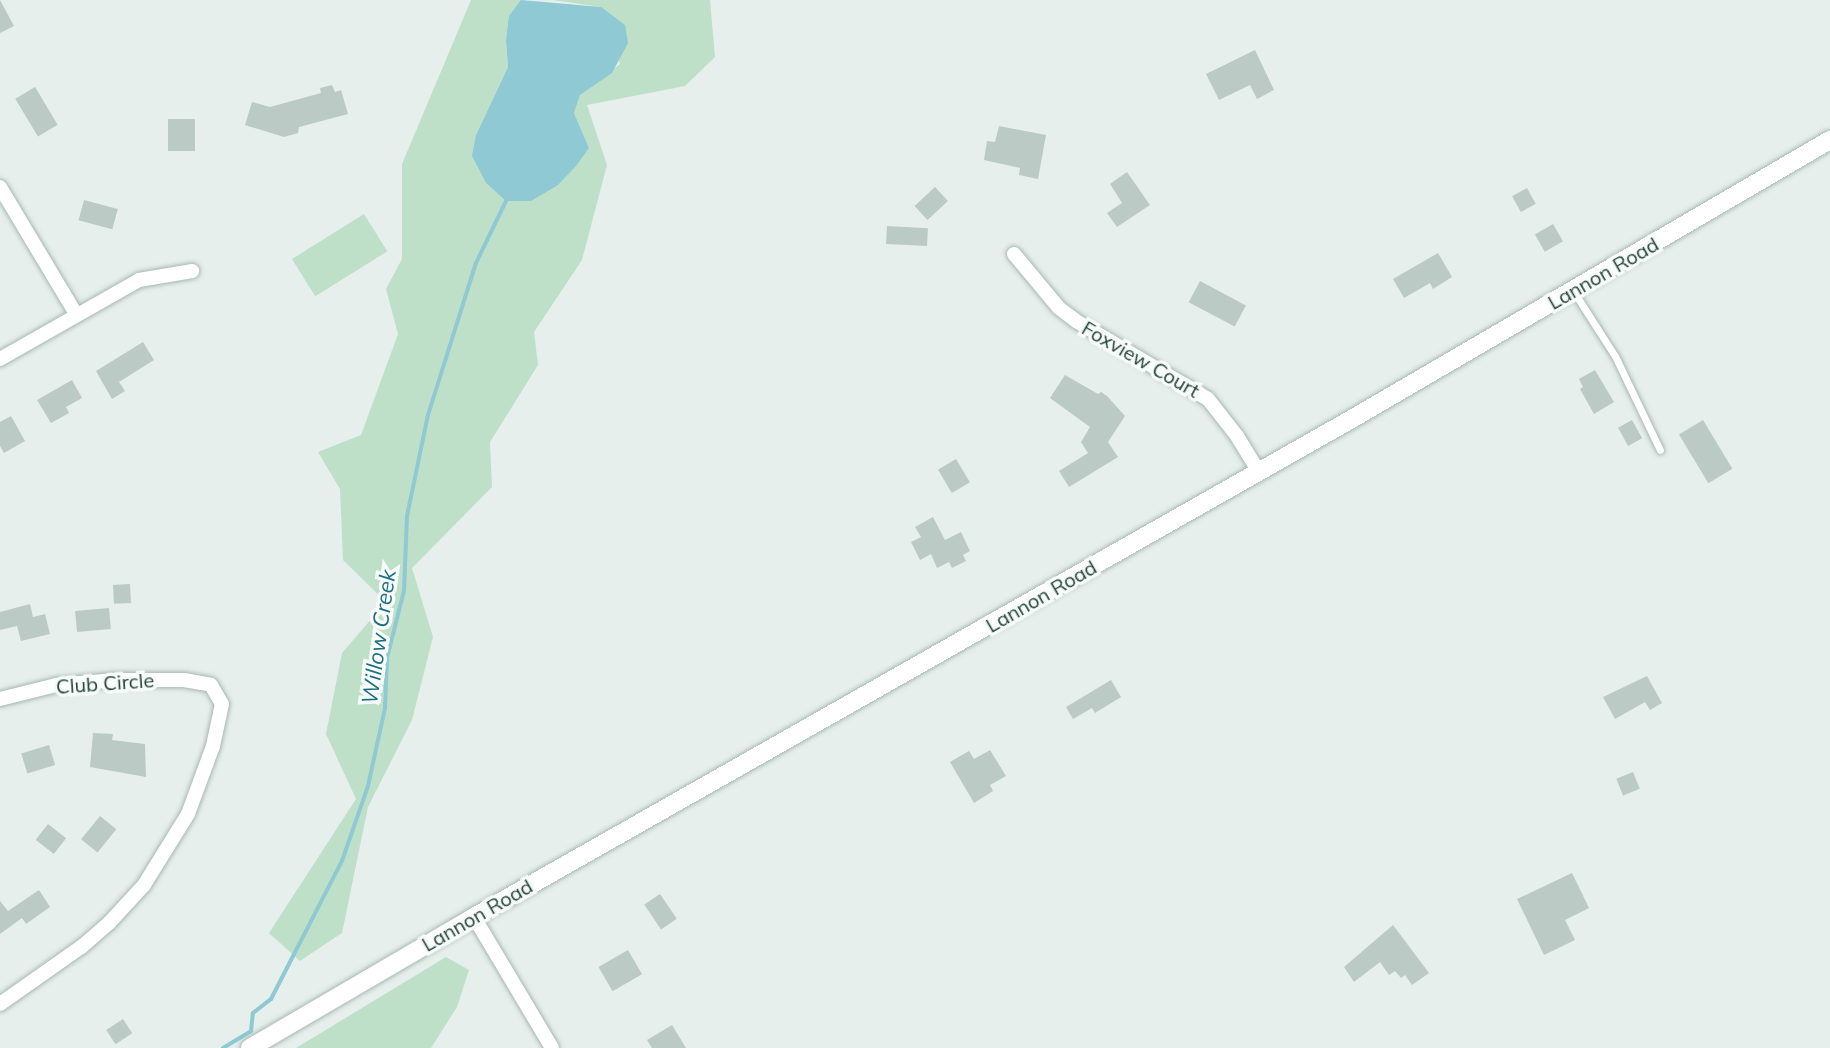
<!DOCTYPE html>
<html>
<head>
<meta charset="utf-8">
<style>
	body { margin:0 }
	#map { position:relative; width:1830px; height:1048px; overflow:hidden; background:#e6efeb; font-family:Mulish,sans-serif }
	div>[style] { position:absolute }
	.green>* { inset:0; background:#bfe0c8; transform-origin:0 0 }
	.water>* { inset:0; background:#8ec9d4 }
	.stream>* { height:4px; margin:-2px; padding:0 2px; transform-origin:2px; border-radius:2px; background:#8ec9d4 }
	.building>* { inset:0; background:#bbcac4; transform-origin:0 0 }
	.roads { filter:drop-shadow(0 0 2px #a8b8b2) drop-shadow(0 0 2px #a8b8b2) }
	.lane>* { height:7px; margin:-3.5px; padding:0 3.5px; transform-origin:3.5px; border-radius:3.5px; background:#fff }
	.street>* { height:14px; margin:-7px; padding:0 7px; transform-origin:7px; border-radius:7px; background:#fff }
	.secondary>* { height:18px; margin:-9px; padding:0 9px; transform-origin:9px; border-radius:9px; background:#fff }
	span { translate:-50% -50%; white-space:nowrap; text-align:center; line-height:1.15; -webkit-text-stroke:7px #f7fbf9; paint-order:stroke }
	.street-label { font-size:20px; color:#24423a }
	.water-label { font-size:22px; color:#1c6f80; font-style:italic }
</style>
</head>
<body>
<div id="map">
	<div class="green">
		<i style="clip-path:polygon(471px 0,521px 0,506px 41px,508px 67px,476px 135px,486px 183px,507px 201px,531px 200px,589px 148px,574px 113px,580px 95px,620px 64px,601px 7px,553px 0,710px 0,715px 57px,685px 86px,587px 105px,607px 165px,582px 260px,534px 332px,538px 365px,490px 442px,492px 487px,412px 568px,433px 637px,412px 720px,368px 807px,342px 933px,300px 961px,269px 933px,356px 799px,326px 734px,342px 653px,386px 602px,343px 560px,340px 489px,318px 452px,361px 435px,398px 334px,386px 289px,402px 259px,402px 164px)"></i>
		<i style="left:364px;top:214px;width:44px;height:85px;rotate:58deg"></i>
		<i style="clip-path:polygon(446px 957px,469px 970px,457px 1007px,431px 1048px,296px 1048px)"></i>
	</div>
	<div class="water">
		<i style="clip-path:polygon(521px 0,601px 7px,625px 25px,628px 43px,612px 73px,580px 95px,574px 113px,589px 148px,576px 166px,558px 185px,531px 201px,506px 201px,486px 183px,472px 156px,476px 135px,508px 67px,506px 41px,509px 16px)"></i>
	</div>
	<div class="stream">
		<i style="left:223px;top:1048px;width:33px;rotate:-31deg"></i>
		<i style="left:251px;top:1031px;width:18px;rotate:-84deg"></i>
		<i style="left:253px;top:1013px;width:23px;rotate:-38deg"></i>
		<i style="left:271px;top:999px;width:155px;rotate:-62.8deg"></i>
		<i style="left:342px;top:861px;width:79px;rotate:-70.9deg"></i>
		<i style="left:368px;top:786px;width:80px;rotate:-77.7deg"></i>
		<i style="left:385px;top:708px;width:50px;rotate:-87.7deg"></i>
		<i style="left:387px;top:658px;width:69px;rotate:-75.8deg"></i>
		<i style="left:404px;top:591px;width:75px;rotate:-87.7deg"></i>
		<i style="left:407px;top:516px;width:103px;rotate:-78.3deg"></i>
		<i style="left:428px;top:415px;width:159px;rotate:-72.5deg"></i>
		<i style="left:476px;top:263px;width:69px;rotate:-64.2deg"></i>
	</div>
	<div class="building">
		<i style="clip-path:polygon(0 0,14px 26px,0 33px)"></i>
		<i style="clip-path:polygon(1255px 50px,1274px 90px,1257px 99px,1250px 85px,1219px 100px,1206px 74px)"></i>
		<i style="clip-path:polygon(332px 85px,335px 92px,341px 90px,348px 114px,299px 127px,298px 133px,284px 137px,245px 125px,252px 102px,270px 107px,321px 93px,320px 88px)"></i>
		<i style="left:35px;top:87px;width:44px;height:23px;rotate:59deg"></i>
		<i style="left:168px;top:119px;width:27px;height:32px"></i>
		<i style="clip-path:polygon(999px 126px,1046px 135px,1038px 179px,1019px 175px,1020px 168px,984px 160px,987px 141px,995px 142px)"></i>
		<i style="clip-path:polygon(1127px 172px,1150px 205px,1117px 227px,1107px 213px,1122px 203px,1110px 184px)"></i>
		<i style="left:935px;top:187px;width:19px;height:28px;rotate:47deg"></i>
		<i style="left:1527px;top:188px;width:18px;height:17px;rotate:61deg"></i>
		<i style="left:84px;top:200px;width:35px;height:21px;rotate:15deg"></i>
		<i style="left:1553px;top:224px;width:20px;height:21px;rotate:60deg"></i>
		<i style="left:887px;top:226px;width:41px;height:18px;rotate:3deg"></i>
		<i style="clip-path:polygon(1438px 253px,1452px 277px,1433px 289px,1430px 283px,1404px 298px,1393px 279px)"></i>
		<i style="left:1200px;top:281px;width:52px;height:24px;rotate:28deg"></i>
		<i style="clip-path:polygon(143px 342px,154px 360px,119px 382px,125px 391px,112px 399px,96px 371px)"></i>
		<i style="clip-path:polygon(1595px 370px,1614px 402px,1594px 414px,1580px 389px,1583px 387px,1579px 379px)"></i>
		<i style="clip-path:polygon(1065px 375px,1098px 394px,1101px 392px,1107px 396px,1125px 416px,1108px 442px,1118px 457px,1069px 487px,1059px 471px,1088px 453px,1081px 442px,1090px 427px,1050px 398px)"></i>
		<i style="clip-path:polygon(72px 380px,82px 398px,66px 407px,69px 413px,51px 423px,37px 400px)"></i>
		<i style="clip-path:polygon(11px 416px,25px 441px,4px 453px,0 446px,0 422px)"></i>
		<i style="left:1632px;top:420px;width:21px;height:16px;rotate:61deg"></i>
		<i style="left:1703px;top:420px;width:57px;height:28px;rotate:59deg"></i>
		<i style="left:956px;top:459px;width:27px;height:21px;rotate:59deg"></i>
		<i style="clip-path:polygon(933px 517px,945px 540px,961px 532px,970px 551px,963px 555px,966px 561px,952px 568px,949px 562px,937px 568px,931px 554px,920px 560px,911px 542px,921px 537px,915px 527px)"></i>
		<i style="left:130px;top:584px;width:19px;height:17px;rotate:87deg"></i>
		<i style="clip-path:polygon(30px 604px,33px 617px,45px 614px,50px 634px,21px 641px,17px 626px,0 630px,0 612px)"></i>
		<i style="left:109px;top:608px;width:21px;height:34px;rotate:85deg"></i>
		<i style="clip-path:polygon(1647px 676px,1662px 703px,1650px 710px,1645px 702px,1615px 719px,1603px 697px)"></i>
		<i style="clip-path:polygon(1111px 680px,1121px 697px,1095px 713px,1092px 708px,1073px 719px,1066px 707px)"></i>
		<i style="clip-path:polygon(93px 733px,113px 734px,112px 740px,145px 744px,146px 777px,90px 767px)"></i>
		<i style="left:49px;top:745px;width:21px;height:29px;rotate:73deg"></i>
		<i style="clip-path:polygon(990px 750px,1006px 776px,990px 785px,993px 791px,974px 803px,950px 762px,969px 751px,974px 759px)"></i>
		<i style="left:1633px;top:772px;width:18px;height:18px;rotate:68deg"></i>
		<i style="left:100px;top:816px;width:21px;height:30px;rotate:39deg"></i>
		<i style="left:48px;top:824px;width:23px;height:20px;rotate:38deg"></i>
		<i style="clip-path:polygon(1572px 873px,1589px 908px,1565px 920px,1575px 940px,1544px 955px,1517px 899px)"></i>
		<i style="clip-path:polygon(39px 890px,50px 907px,26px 924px,22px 918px,0 934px,0 901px,8px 911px)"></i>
		<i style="left:660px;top:894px;width:30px;height:19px;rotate:56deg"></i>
		<i style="clip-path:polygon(1393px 925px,1429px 973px,1412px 985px,1405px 975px,1401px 978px,1395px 971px,1389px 975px,1380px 962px,1354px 982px,1344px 967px)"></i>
		<i style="left:628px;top:950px;width:28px;height:34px;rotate:60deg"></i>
		<i style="left:123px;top:1019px;width:17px;height:20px;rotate:57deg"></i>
		<i style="clip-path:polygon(672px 1025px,686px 1048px,652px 1048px,647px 1040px)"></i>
	</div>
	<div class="roads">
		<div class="lane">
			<i style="left:1574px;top:292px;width:76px;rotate:57.4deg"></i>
			<i style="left:1615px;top:356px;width:104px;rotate:64.4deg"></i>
		</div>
		<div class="street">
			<i style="left:0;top:187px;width:148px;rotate:59.1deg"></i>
			<i style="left:1014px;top:254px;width:70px;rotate:50.2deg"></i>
			<i style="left:1059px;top:308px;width:21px;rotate:37deg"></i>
			<i style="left:1076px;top:321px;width:153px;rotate:30.6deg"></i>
			<i style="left:1208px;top:399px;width:47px;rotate:51.9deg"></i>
			<i style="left:1237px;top:436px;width:42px;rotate:58.6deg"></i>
			<i style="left:0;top:359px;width:160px;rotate:-29.6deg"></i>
			<i style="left:139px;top:280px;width:54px;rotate:-9.6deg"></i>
			<i style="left:0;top:699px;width:58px;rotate:-14deg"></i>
			<i style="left:56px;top:685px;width:60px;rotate:-4.8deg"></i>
			<i style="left:116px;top:680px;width:68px"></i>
			<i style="left:184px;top:680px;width:27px;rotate:10deg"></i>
			<i style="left:211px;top:685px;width:22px;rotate:60deg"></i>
			<i style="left:222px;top:704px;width:43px;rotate:102.1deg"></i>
			<i style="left:213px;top:746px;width:72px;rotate:110.2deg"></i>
			<i style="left:188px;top:814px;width:84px;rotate:121.8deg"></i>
			<i style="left:144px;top:885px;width:52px;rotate:132.6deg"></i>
			<i style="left:109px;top:923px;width:37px;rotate:139deg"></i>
			<i style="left:81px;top:947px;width:99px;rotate:144.9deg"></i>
			<i style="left:474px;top:917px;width:152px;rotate:59.2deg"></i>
		</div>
		<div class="secondary">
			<i style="left:250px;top:1048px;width:259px;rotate:-30.3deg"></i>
			<i style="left:474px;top:917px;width:1007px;rotate:-29.57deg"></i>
			<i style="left:1350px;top:420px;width:556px;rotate:-30.26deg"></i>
		</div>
	</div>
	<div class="street-label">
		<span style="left:1603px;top:273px;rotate:-30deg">Lannon Road</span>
		<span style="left:1141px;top:359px;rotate:30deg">Foxview Court</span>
		<span style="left:1041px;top:596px;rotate:-30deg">Lannon Road</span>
		<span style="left:105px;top:683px;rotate:-4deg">Club Circle</span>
		<span style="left:477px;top:915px;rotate:-30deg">Lannon Road</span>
	</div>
	<div class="water-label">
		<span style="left:379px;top:637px;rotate:-82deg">Willow Creek</span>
	</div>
</div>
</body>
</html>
